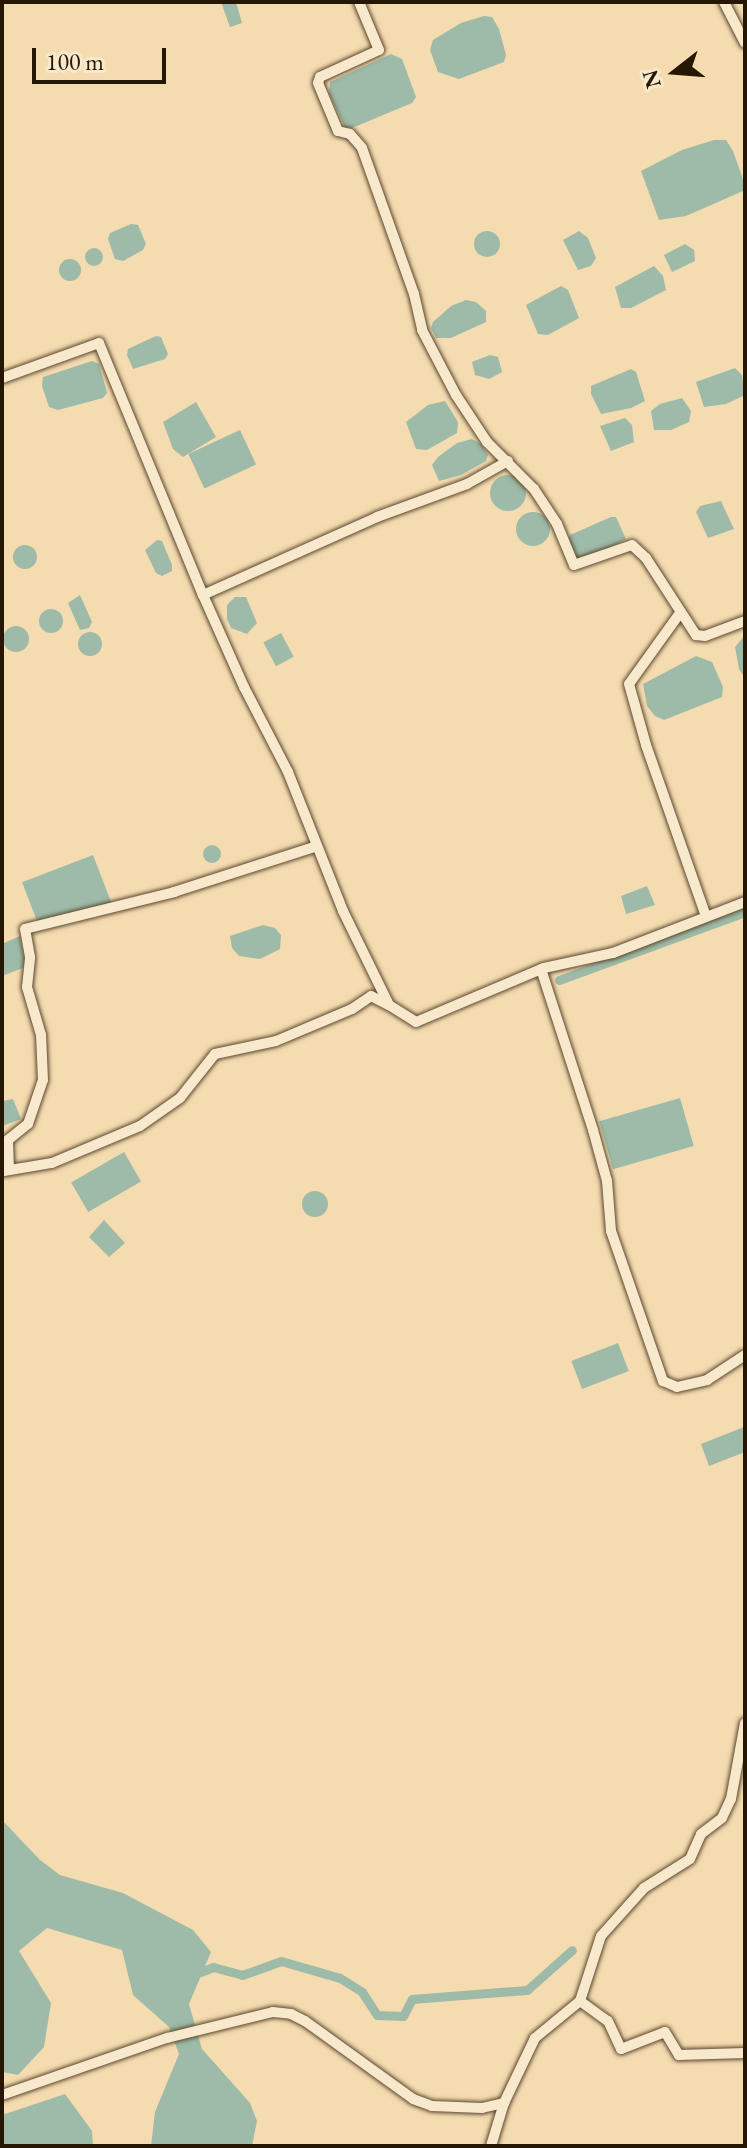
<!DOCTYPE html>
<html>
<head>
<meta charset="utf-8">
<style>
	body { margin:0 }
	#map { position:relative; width:747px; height:2148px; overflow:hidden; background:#f5dbb0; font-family:"EB Garamond",serif }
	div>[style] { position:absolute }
	.water>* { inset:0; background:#9dbba8; transform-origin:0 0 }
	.round { border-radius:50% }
	.canal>* { height:9px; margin:-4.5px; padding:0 4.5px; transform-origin:4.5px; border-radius:4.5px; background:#9dbba8 }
	.roads { filter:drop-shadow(0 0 2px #5a482f) drop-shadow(0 0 2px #5a482f) }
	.street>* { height:10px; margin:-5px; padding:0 5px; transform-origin:5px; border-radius:5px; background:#f8e8cc }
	span { translate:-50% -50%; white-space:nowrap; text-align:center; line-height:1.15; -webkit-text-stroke:6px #f8e8cc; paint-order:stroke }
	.frame { position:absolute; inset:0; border:4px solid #261704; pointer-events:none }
	.north { position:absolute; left:635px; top:32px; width:80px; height:80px; -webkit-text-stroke:6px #f8e8cc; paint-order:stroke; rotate:253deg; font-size:22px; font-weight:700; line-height:32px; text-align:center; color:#261704 }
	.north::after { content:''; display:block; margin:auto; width:28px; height:36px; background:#261704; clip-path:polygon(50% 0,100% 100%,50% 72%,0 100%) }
	.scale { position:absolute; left:32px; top:48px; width:134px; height:36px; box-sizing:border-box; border:4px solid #261704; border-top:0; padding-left:10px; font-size:24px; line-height:28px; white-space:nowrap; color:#261704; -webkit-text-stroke:6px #f8e8cc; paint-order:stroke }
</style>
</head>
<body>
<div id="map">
	<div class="water">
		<i style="clip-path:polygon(221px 2px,236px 2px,242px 23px,230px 27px)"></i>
		<i style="clip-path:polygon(484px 16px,492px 17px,499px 29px,506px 55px,504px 62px,459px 79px,438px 72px,430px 50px,433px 40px,461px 23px)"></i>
		<i style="clip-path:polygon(391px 54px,402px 59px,416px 97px,412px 103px,352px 128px,345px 127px,329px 93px,330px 82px)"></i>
		<i style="clip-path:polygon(714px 140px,726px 140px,733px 151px,745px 185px,743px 191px,686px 216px,659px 220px,641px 171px,682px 150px)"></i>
		<i style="clip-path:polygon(131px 224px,138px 225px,146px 244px,143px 250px,123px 261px,115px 259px,108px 239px,110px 233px)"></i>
		<i style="clip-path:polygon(579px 231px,588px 238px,596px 258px,591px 266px,578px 270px,563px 240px)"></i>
		<i class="round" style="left:474px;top:231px;width:26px;height:26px"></i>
		<i style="clip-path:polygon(685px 244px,694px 250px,695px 261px,672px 272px,664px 255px)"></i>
		<i class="round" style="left:85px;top:248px;width:18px;height:18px"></i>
		<i class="round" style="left:59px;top:259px;width:22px;height:22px"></i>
		<i style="clip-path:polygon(654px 266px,663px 276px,666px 290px,631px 308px,621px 308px,615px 287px)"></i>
		<i style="clip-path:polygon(561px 286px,568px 290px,579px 318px,548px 335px,538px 334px,526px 305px)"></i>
		<i style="clip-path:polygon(466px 300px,476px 302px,486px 311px,486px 322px,451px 338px,436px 338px,431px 328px,433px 322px,451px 306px)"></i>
		<i style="clip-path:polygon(156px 336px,161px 337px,168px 354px,165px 359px,133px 369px,127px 355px,128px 349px)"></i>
		<i style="clip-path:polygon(490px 355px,498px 357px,502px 372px,489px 379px,475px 375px,472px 362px)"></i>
		<i style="clip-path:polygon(92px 361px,99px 364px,107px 393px,103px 398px,58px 410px,49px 407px,42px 386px,43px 377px)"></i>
		<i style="clip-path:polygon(735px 368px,742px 375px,745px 395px,726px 404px,704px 407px,696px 382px)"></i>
		<i style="clip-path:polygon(631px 369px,636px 372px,645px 401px,631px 408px,601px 414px,591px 394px,591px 386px)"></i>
		<i style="clip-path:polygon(682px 398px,691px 411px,689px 422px,671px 430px,654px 430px,651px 411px,660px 404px)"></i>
		<i style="clip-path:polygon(445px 401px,458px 422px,457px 433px,427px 450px,416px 449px,406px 422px,428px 405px)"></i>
		<i style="clip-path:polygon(196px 402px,216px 437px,183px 457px,173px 449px,163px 422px)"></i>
		<i style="clip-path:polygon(625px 418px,632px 425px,634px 442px,611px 451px,600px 426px)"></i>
		<i style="left:240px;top:430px;width:38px;height:57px;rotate:65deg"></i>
		<i style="clip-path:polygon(472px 439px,481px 444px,488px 455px,486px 461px,461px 475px,439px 481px,432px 465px,438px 457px,457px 443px)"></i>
		<i class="round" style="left:490px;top:475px;width:36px;height:36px"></i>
		<i style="clip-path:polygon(721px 501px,734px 529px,708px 538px,696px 512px,700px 506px)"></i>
		<i class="round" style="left:516px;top:512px;width:34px;height:34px"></i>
		<i style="clip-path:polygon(611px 517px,616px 517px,626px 539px,607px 549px,576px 558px,568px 542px,570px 535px)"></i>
		<i style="clip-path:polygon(157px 540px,162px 541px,172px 565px,172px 571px,162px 576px,156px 573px,145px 550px)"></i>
		<i class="round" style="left:13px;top:545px;width:24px;height:24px"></i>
		<i style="clip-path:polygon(80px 595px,92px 622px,89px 628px,80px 630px,68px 603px)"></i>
		<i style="clip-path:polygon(235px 597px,246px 597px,257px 623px,247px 634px,231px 628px,227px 619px,227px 605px)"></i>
		<i class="round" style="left:39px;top:609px;width:24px;height:24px"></i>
		<i class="round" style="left:3px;top:626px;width:26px;height:26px"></i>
		<i class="round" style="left:78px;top:632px;width:24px;height:24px"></i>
		<i style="left:281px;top:633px;width:27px;height:20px;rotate:62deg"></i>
		<i style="clip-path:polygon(745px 635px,745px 678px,739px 669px,735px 647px)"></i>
		<i style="clip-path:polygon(696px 656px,712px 662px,723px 687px,722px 697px,664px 720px,655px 716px,647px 706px,643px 684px)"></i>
		<i class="round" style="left:203px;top:845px;width:18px;height:18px"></i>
		<i style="left:93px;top:855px;width:51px;height:76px;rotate:69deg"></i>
		<i style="clip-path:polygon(647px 886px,655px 905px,626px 914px,621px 896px)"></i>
		<i style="clip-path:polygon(263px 925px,275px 928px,281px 935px,280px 949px,260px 959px,239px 956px,232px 948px,230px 936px)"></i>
		<i style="clip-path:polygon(20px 936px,25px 962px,23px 968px,2px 976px,2px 944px)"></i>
		<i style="left:680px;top:1098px;width:50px;height:84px;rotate:74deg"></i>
		<i style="clip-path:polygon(13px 1099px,21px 1119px,2px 1126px,2px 1101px)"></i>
		<i style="left:124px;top:1152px;width:34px;height:61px;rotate:60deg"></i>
		<i class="round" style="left:302px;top:1191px;width:26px;height:26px"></i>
		<i style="clip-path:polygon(104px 1220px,125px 1243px,109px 1257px,89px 1237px)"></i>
		<i style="left:618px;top:1343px;width:30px;height:50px;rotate:69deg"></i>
		<i style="clip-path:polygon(744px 1427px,745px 1452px,709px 1466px,701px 1444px)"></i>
		<i style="clip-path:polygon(2px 1820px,40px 1860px,60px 1875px,123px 1893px,193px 1930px,211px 1952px,189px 2004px,202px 2049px,250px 2103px,257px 2121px,252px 2146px,151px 2146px,155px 2112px,179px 2054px,169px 2027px,133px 1995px,122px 1950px,47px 1928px,19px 1951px,51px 2003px,44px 2047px,18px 2075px,2px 2072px)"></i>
		<i style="clip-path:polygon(65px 2094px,92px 2131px,93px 2146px,2px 2146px,2px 2115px)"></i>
	</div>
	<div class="canal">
		<i style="left:559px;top:980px;width:198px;rotate:-20.1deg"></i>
		<i style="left:195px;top:1974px;width:19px;rotate:-21deg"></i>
		<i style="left:213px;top:1967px;width:30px;rotate:15deg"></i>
		<i style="left:242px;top:1975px;width:41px;rotate:-19.7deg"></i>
		<i style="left:281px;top:1961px;width:61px;rotate:16.1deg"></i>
		<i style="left:340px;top:1978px;width:26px;rotate:32deg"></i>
		<i style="left:362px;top:1992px;width:27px;rotate:57deg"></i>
		<i style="left:377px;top:2015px;width:26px;rotate:2deg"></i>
		<i style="left:403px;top:2016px;width:19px;rotate:-62deg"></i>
		<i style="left:412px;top:1999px;width:115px;rotate:-4.5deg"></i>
		<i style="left:527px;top:1990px;width:60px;rotate:-41.6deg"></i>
	</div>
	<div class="roads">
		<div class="street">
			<i style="left:359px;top:2px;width:52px;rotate:67.4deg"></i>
			<i style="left:379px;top:50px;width:65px;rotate:155.4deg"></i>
			<i style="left:320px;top:77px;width:6px;rotate:108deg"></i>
			<i style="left:318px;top:83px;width:52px;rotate:67.4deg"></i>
			<i style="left:338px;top:131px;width:12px;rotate:14deg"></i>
			<i style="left:350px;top:134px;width:18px;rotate:49deg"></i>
			<i style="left:362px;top:148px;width:155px;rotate:70.4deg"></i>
			<i style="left:414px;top:294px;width:37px;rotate:77deg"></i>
			<i style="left:422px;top:330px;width:73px;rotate:62.4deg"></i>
			<i style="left:456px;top:395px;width:56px;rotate:56.6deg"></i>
			<i style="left:487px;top:442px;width:66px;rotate:45deg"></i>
			<i style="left:534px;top:489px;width:42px;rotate:56.7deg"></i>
			<i style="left:557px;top:524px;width:44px;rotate:67.5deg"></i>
			<i style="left:574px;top:565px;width:61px;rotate:-19deg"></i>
			<i style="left:632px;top:545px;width:19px;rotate:43deg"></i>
			<i style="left:646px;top:558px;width:92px;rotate:57deg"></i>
			<i style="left:696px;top:635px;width:9px;rotate:6deg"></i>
			<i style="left:705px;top:636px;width:43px;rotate:-20.6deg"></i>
			<i style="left:724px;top:2px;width:46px;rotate:62.9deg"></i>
			<i style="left:2px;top:378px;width:103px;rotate:-19.8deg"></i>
			<i style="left:99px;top:343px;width:273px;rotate:67.6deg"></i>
			<i style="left:203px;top:595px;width:101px;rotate:66deg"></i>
			<i style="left:244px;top:687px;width:96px;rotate:62.6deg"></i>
			<i style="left:288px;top:772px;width:149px;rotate:68.4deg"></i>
			<i style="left:343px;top:911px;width:105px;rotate:63.9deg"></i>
			<i style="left:389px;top:1005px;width:32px;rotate:32deg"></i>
			<i style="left:416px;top:1022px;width:139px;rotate:-22.9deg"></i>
			<i style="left:544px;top:968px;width:71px;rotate:-12.3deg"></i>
			<i style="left:613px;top:953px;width:142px;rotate:-21.1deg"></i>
			<i style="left:203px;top:595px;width:191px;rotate:-24.1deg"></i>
			<i style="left:377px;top:517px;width:96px;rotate:-20.1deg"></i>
			<i style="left:467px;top:484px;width:47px;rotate:-29.3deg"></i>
			<i style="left:680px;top:613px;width:87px;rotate:125.7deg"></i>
			<i style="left:629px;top:684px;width:63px;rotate:74.4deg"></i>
			<i style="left:646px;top:745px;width:181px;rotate:70.7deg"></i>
			<i style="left:541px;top:969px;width:169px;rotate:72.1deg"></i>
			<i style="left:593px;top:1130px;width:53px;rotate:74.6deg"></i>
			<i style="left:607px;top:1181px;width:50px;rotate:85.4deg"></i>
			<i style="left:611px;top:1231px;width:159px;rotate:70.9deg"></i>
			<i style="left:663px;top:1381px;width:15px;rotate:23deg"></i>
			<i style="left:677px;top:1387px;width:31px;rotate:-13deg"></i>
			<i style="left:707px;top:1380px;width:45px;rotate:-33.3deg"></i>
			<i style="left:9px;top:1170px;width:30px;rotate:-92deg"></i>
			<i style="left:8px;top:1140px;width:26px;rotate:-39deg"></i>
			<i style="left:28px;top:1124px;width:46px;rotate:-71.2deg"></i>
			<i style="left:43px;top:1080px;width:45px;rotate:-92.5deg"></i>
			<i style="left:41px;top:1035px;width:50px;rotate:-106.3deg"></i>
			<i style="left:27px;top:987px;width:30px;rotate:-84deg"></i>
			<i style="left:30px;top:957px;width:28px;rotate:-100deg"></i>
			<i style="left:25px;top:929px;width:154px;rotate:-13.9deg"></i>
			<i style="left:174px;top:892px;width:150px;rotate:-17.8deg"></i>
			<i style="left:4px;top:1171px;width:49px;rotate:-9.5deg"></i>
			<i style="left:52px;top:1163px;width:95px;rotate:-22.8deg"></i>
			<i style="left:140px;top:1126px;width:49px;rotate:-35deg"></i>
			<i style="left:180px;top:1098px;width:56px;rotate:-51.5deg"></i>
			<i style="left:215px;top:1054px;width:62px;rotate:-12deg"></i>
			<i style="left:276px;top:1041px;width:82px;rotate:-22.8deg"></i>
			<i style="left:352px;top:1009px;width:23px;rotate:-34deg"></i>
			<i style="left:371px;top:996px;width:18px;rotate:27deg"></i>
			<i style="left:580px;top:2001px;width:34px;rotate:36deg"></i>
			<i style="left:608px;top:2021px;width:31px;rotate:65deg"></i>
			<i style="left:621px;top:2049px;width:47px;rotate:-21.1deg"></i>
			<i style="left:665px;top:2032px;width:27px;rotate:59deg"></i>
			<i style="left:679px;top:2055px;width:66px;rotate:-1.7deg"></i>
			<i style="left:2px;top:2095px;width:175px;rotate:-19.1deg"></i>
			<i style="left:167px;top:2038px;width:109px;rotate:-13.8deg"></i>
			<i style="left:273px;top:2012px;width:18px;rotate:6deg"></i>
			<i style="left:291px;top:2014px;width:16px;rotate:27deg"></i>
			<i style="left:305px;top:2021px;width:133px;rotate:35.8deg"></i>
			<i style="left:413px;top:2099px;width:20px;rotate:20deg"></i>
			<i style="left:432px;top:2106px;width:50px;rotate:2.3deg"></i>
			<i style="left:482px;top:2108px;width:23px;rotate:-13deg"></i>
			<i style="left:504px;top:2103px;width:72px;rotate:-64.5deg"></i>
			<i style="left:535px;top:2038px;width:58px;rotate:-39.4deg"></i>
			<i style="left:580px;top:2001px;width:68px;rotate:-72.1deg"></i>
			<i style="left:601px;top:1936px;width:64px;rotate:-48.1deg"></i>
			<i style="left:644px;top:1888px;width:54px;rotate:-32.2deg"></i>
			<i style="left:690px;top:1859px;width:27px;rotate:-66deg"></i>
			<i style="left:701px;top:1834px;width:26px;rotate:-37deg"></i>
			<i style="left:722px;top:1818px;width:21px;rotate:-65deg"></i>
			<i style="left:731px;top:1799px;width:77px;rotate:-79.6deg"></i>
			<i style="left:491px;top:2146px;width:45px;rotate:-73.2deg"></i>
		</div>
	</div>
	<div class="frame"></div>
	<div class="north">N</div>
	<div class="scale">100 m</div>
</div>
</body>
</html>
